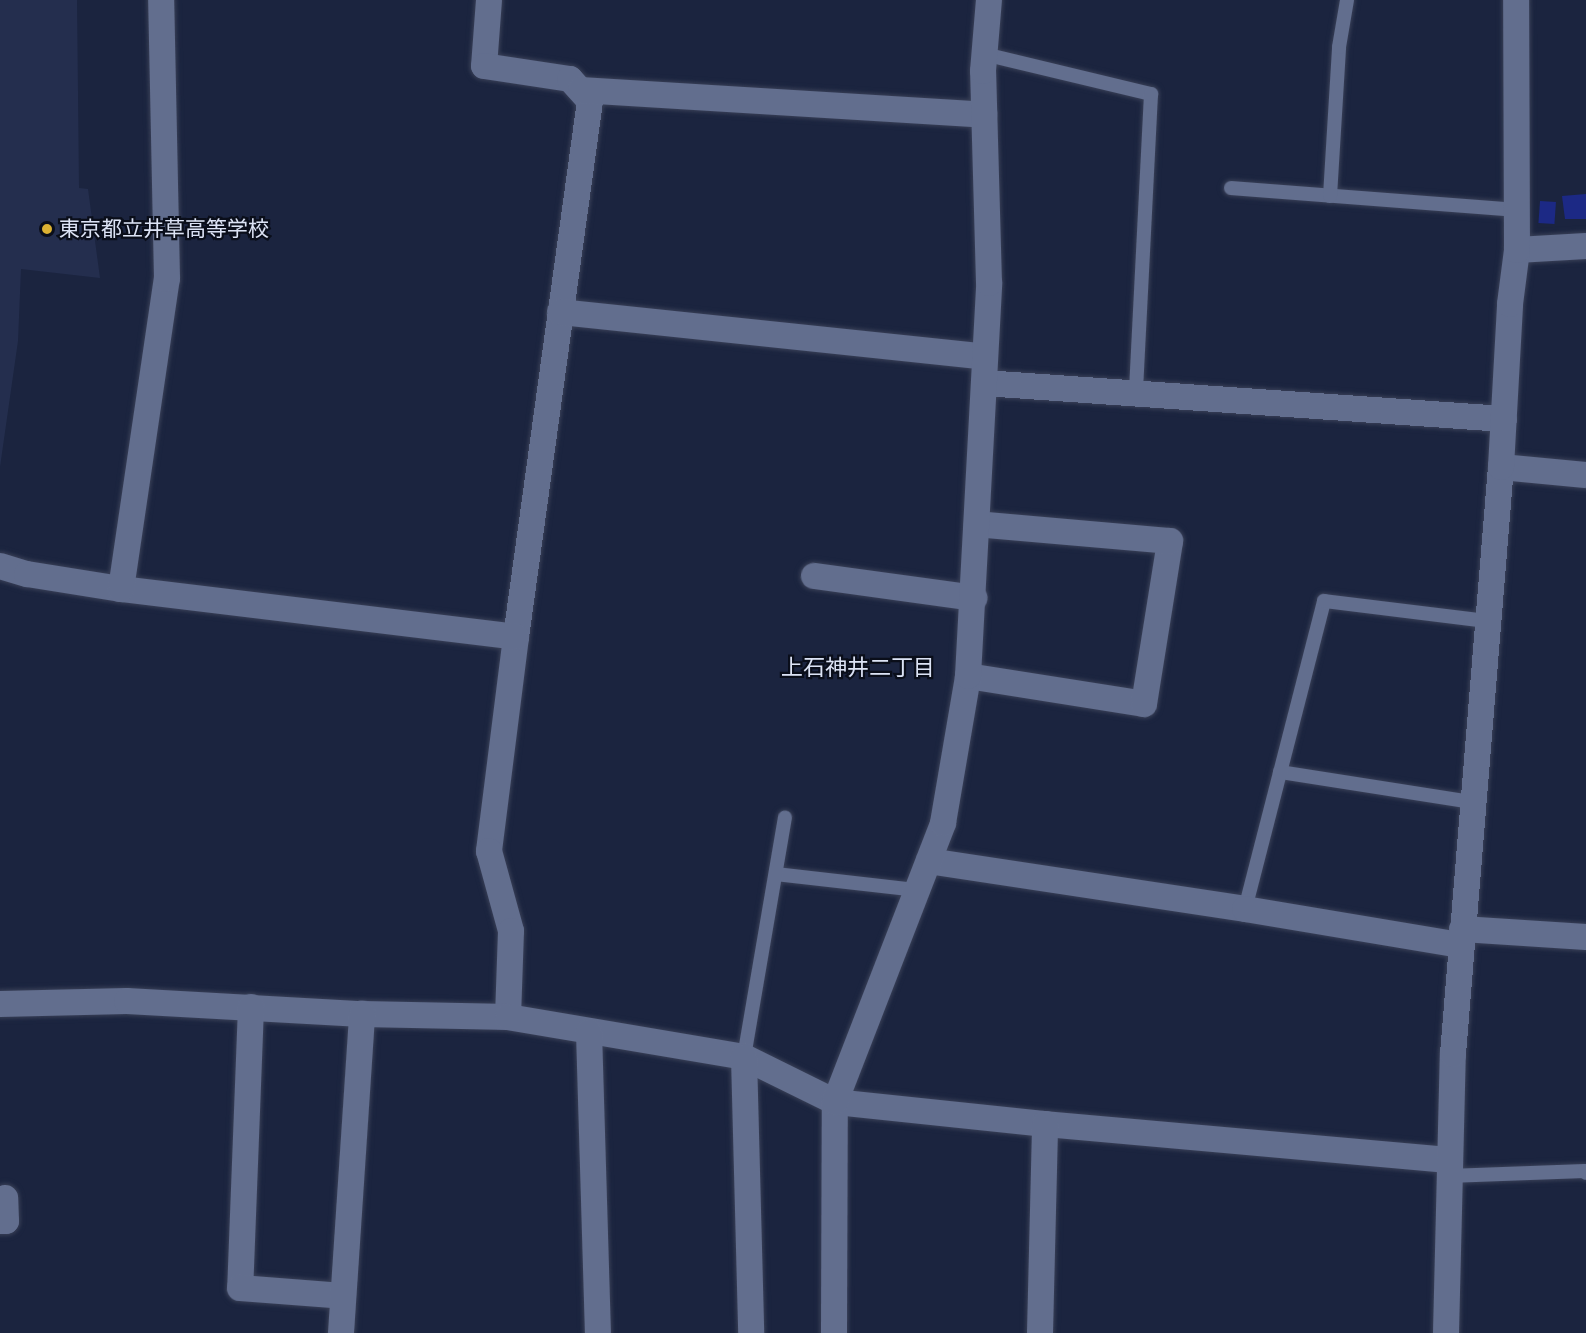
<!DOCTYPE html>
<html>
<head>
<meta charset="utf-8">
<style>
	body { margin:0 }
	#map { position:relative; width:1586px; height:1333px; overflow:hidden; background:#1b243f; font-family:"Roboto Serif","Noto Sans JP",serif }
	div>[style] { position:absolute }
	.built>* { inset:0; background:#242e4e }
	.building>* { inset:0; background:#1c2985; transform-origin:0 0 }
	.roads { filter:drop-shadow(0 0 2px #394057) drop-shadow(0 0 2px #394057) }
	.lane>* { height:14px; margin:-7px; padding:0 7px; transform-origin:7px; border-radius:7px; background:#626e8e }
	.street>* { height:26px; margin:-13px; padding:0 13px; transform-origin:13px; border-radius:13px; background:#626e8e }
	.dots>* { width:16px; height:16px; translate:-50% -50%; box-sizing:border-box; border:3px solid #0a0e1a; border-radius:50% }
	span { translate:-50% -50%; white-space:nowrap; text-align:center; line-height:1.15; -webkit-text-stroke:4.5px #0a0e1a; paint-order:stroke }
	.poi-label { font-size:21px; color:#dce3f5 }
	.left { translate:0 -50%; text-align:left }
	.neighbourhood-label { font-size:22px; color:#dce3f5 }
</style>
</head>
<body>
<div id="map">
	<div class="built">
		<i style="clip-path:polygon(0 0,77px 0,79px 188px,88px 189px,100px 278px,21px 269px,18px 341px,0 467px)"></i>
	</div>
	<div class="building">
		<i style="clip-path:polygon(1586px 194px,1586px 219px,1565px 219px,1562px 196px)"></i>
		<i style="left:1540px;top:201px;width:16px;height:22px;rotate:4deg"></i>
	</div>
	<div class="roads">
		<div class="lane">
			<i style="left:984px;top:54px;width:172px;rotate:13.5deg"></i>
			<i style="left:1151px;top:94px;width:299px;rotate:92.9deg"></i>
			<i style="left:1231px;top:188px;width:287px;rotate:4.4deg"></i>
			<i style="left:1330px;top:196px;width:149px;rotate:-86.5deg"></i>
			<i style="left:1339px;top:47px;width:48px;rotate:-80.3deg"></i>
			<i style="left:1280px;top:772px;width:194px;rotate:8.9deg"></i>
			<i style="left:776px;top:874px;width:142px;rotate:6.5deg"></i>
			<i style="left:1245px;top:909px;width:318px;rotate:-75.6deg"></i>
			<i style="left:1324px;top:601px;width:165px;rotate:7deg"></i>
			<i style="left:744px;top:1057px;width:243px;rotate:-80.3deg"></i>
			<i style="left:1448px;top:1176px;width:137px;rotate:-2.1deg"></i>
			<i style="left:1585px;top:1171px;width:2px;rotate:63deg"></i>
		</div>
		<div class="street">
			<i style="left:489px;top:0;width:66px;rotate:94.3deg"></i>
			<i style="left:484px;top:66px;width:87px;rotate:8.6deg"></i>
			<i style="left:570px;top:79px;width:30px;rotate:48deg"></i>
			<i style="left:590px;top:101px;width:541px;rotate:97.86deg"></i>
			<i style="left:516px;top:637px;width:216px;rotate:97.2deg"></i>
			<i style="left:489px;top:851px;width:83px;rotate:74.6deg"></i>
			<i style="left:511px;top:931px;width:86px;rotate:92deg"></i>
			<i style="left:581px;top:90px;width:404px;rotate:3.5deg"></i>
			<i style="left:1517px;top:250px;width:69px;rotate:-3.3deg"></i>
			<i style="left:560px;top:312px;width:427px;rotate:6deg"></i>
			<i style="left:984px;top:383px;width:521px;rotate:3.96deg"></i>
			<i style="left:1501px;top:467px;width:85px;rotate:5.4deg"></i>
			<i style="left:0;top:566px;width:28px;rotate:17deg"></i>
			<i style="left:27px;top:574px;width:95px;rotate:9.1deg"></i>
			<i style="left:121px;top:589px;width:398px;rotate:6.9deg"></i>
			<i style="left:814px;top:576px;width:162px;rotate:7.8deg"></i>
			<i style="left:121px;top:589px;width:313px;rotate:-81.6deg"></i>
			<i style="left:167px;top:279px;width:279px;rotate:-91.2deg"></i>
			<i style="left:968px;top:676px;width:178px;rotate:9deg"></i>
			<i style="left:1144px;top:704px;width:165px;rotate:-80.9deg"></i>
			<i style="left:1170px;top:541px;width:194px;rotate:-175deg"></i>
			<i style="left:929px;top:861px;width:320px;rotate:8.6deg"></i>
			<i style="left:1245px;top:909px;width:218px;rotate:9.5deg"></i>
			<i style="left:1462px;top:929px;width:124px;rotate:3.7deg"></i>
			<i style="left:0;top:1004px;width:127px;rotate:-1.4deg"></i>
			<i style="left:127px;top:1001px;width:235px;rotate:3.2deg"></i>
			<i style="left:362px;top:1014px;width:146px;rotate:1.2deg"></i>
			<i style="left:508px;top:1017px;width:239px;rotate:9.6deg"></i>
			<i style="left:744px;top:1057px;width:102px;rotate:26.3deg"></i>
			<i style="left:835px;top:1102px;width:211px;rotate:6deg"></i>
			<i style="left:1045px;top:1124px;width:406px;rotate:5.1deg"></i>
			<i style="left:251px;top:1007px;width:281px;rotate:92.2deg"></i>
			<i style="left:240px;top:1288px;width:103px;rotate:4.4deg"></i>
			<i style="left:589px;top:1032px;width:301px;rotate:88.3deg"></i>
			<i style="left:744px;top:1057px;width:276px;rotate:88.5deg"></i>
			<i style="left:0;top:1221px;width:6px"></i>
			<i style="left:6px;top:1221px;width:23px;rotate:-92deg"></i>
			<i style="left:341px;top:1333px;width:320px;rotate:-86.2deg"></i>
			<i style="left:834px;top:1333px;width:231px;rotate:-89.8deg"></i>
			<i style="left:835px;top:1102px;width:299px;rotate:-68.8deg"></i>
			<i style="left:943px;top:823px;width:149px;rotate:-80.3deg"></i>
			<i style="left:968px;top:676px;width:394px;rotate:-86.9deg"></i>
			<i style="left:989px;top:283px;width:212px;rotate:-91.6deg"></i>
			<i style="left:983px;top:71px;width:71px;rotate:-85.2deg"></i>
			<i style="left:1040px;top:1333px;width:209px;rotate:-88.6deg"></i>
			<i style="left:1446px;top:1333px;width:279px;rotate:-88.6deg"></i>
			<i style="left:1453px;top:1054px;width:589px;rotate:-85.33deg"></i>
			<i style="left:1501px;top:467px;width:163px;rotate:-86.8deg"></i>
			<i style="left:1510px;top:304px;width:54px;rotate:-82.6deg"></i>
			<i style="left:1517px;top:250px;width:250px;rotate:-90.2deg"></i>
		</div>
	</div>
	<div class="dots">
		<i style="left:47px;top:229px;background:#dcb233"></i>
	</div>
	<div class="poi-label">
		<span class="left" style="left:59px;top:229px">東京都立井草高等学校</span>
	</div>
	<div class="neighbourhood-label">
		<span style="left:858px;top:668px">上石神井二丁目</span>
	</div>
</div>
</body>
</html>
